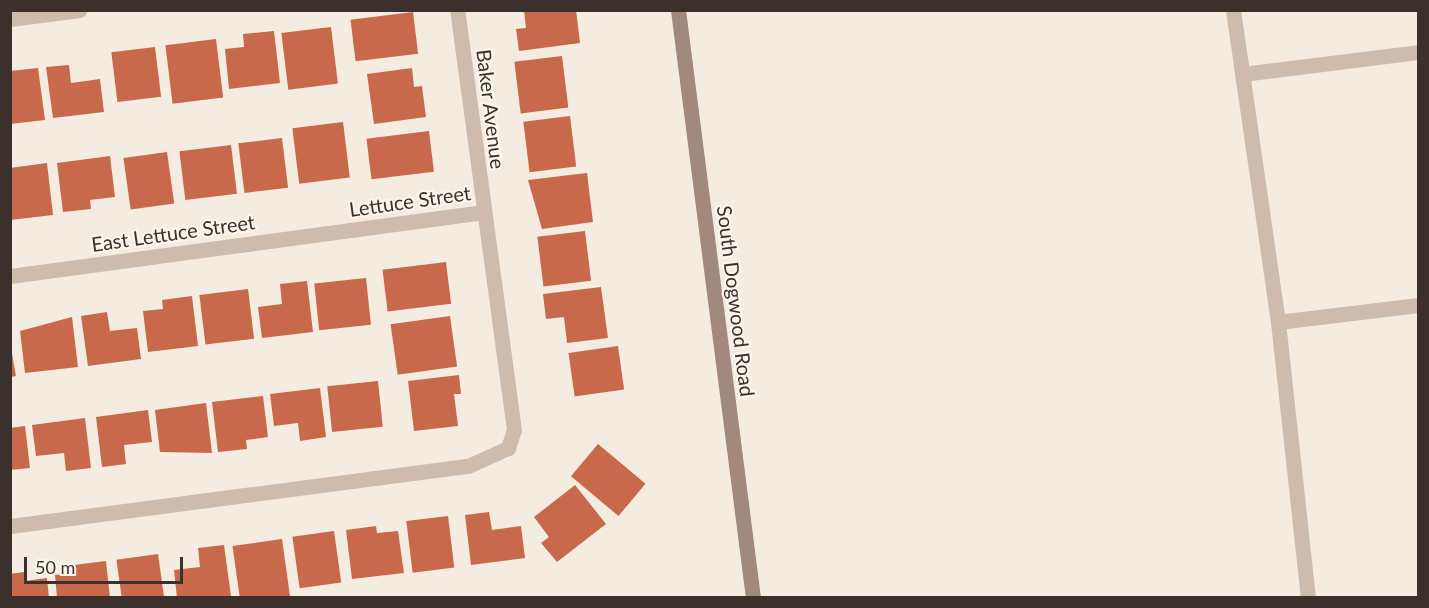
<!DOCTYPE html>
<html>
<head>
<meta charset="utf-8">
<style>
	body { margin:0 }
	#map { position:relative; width:1429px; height:608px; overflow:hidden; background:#f4ebe1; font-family:Lato,sans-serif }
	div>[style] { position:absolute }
	.building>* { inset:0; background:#c8694b; transform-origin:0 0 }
	.minor>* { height:15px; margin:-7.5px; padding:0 7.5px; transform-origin:7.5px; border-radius:7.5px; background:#cdbbac }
	.secondary>* { height:15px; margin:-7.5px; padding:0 7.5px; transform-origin:7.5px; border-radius:7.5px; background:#a18a7d }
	span { translate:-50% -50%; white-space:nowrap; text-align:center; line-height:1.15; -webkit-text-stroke:4.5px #fbf5ee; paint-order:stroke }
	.street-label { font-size:20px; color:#3b302b }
	.frame { position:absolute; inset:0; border:12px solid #3b302b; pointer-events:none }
	.scale { position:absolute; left:24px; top:557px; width:159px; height:27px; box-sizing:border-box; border:3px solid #3b302b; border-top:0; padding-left:8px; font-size:18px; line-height:21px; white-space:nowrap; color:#3b302b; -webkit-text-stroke:4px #fbf5ee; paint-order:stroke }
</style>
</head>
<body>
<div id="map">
	<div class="building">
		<i style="clip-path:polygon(524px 10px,576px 10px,580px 43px,519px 51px,516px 29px,526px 28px)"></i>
		<i style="left:413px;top:12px;width:42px;height:63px;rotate:83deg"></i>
		<i style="left:331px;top:27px;width:57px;height:50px;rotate:83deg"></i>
		<i style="clip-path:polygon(274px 31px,280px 83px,229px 89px,225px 49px,244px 47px,243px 34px)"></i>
		<i style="left:216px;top:39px;width:59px;height:51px;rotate:83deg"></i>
		<i style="left:155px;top:47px;width:50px;height:44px;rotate:83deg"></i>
		<i style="left:562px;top:56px;width:52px;height:48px;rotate:83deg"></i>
		<i style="clip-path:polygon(69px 65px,71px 83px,100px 79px,104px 112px,53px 118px,46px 67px)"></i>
		<i style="clip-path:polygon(38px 68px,45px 120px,10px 124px,10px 71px)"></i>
		<i style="clip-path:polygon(412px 68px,414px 87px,422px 86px,426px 117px,374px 124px,367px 74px)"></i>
		<i style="left:570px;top:116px;width:51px;height:47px;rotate:83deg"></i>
		<i style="left:343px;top:122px;width:56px;height:51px;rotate:83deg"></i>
		<i style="left:429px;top:131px;width:41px;height:63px;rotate:83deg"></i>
		<i style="left:282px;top:138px;width:50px;height:44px;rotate:83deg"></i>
		<i style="left:231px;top:145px;width:49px;height:52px;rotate:83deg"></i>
		<i style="left:167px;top:152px;width:52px;height:44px;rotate:82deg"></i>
		<i style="clip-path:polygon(110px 156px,115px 197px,90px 200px,91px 209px,63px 212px,57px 163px)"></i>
		<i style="clip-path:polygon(47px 163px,53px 215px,10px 220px,10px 168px)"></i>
		<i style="clip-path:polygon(587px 173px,593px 222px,542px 229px,528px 180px)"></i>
		<i style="left:585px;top:231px;width:50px;height:48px;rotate:83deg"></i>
		<i style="left:446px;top:262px;width:42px;height:64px;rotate:83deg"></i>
		<i style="left:366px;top:278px;width:47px;height:52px;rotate:84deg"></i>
		<i style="clip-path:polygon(307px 281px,313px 332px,262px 338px,258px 307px,282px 304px,280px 284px)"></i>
		<i style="clip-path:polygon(601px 287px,608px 338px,567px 343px,564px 317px,546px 319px,543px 294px)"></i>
		<i style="left:248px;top:289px;width:50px;height:49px;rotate:83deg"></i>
		<i style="clip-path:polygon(192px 296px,198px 346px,148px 352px,143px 311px,163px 309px,162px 300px)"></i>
		<i style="clip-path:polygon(107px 312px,110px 331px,137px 328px,141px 359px,88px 366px,81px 316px)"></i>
		<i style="left:450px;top:316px;width:51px;height:60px;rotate:82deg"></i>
		<i style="clip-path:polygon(72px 317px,78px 367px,25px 373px,20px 331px)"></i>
		<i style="clip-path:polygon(10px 343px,16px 376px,10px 377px)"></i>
		<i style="left:618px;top:346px;width:44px;height:50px;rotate:82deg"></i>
		<i style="clip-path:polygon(459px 375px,461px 394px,454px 394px,458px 426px,414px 431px,408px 381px)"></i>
		<i style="left:378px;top:381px;width:46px;height:51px;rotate:84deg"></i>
		<i style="clip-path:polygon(320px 388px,326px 437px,300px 441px,298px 423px,274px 426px,270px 394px)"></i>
		<i style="clip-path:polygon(263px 396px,268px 437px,246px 440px,247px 449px,218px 452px,212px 402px)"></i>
		<i style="clip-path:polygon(206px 403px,212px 453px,160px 452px,155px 410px)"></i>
		<i style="clip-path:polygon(148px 410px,152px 442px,124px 445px,126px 464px,102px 467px,96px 417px)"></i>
		<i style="clip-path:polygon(85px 418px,91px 468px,66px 471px,64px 453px,36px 456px,32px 425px)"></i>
		<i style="clip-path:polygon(25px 426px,30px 468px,10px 470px,10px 428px)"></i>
		<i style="left:598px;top:444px;width:62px;height:42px;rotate:40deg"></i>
		<i style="clip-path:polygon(575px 485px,606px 524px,557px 562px,541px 543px,549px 537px,534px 517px)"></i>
		<i style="clip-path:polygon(489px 512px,492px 530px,521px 526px,525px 558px,471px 565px,465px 515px)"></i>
		<i style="left:448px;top:516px;width:52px;height:42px;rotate:83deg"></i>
		<i style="clip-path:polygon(376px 526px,377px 533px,398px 531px,404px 573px,352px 579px,346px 530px)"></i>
		<i style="left:334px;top:531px;width:52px;height:42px;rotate:82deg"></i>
		<i style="left:282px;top:539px;width:60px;height:50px;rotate:82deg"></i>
		<i style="clip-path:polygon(224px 545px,231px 596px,177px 598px,174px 570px,200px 567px,198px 548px)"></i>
		<i style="left:158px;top:554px;width:44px;height:42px;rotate:82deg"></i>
		<i style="clip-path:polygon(106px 561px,110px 598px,57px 598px,55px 575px,75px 573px,74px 565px)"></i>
		<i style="clip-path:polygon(24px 572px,25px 581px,47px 578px,49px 598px,10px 598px,10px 574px)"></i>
	</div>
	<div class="minor">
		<i style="left:1233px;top:10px;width:315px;rotate:81.8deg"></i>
		<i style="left:1278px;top:322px;width:278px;rotate:83.8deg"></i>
		<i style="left:10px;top:19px;width:70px;rotate:-7.4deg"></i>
		<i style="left:1242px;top:74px;width:177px;rotate:-7.1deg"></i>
		<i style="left:10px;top:276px;width:478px;rotate:-7.7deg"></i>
		<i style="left:1278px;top:322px;width:141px;rotate:-6.9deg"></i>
		<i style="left:10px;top:526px;width:462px;rotate:-7.5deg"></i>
		<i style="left:468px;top:466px;width:44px;rotate:-24.2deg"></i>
		<i style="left:508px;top:448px;width:19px;rotate:-72deg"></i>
		<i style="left:514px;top:430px;width:424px;rotate:-97.7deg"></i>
	</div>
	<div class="secondary">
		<i style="left:678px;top:10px;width:593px;rotate:82.73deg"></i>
	</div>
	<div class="street-label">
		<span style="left:491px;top:109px;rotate:83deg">Baker Avenue</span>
		<span style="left:410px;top:201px;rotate:-8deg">Lettuce Street</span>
		<span style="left:173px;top:233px;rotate:-8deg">East Lettuce Street</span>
		<span style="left:736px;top:301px;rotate:83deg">South Dogwood Road</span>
	</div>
	<div class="frame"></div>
	<div class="scale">50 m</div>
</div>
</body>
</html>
